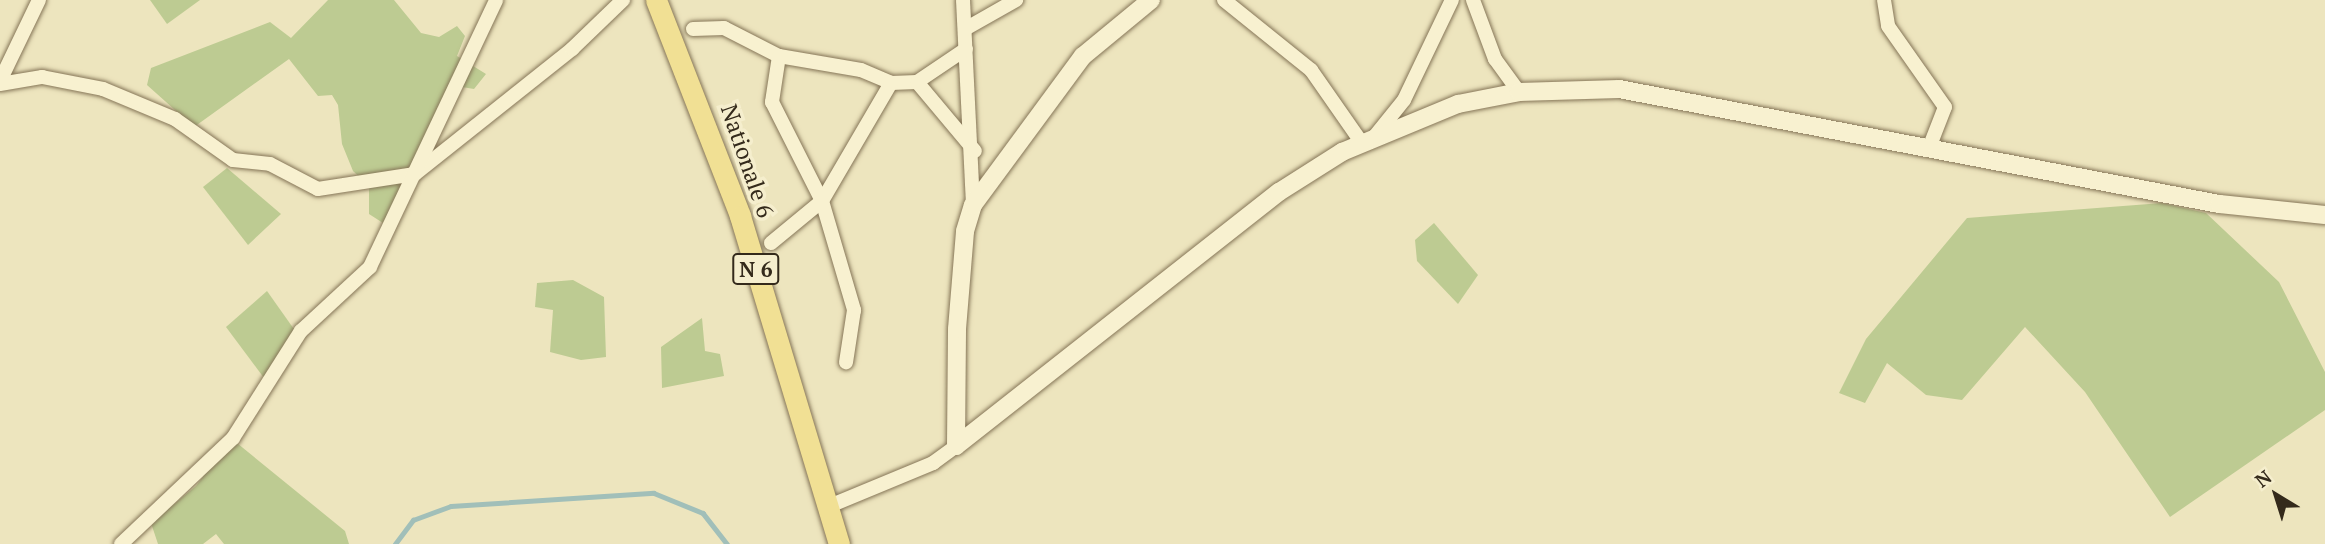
<!DOCTYPE html>
<html>
<head>
<meta charset="utf-8">
<style>
	body { margin:0 }
	#map { position:relative; width:2325px; height:544px; overflow:hidden; background:#ede5be; font-family:"PT Serif",serif }
	div>[style] { position:absolute }
	.green>* { inset:0; background:#bdcb92 }
	.stream>* { height:4.5px; margin:-2.25px; padding:0 2.25px; transform-origin:2.25px; border-radius:2.25px; background:#a1bfb9 }
	.roads { filter:drop-shadow(0 0 2px #857557) drop-shadow(0 0 2px #857557) }
	.minor>* { height:14px; margin:-7px; padding:0 7px; transform-origin:7px; border-radius:7px; background:#f8f1d0 }
	.tertiary>* { height:18px; margin:-9px; padding:0 9px; transform-origin:9px; border-radius:9px; background:#f8f1d0 }
	.primary>* { height:21px; margin:-10.5px; padding:0 10.5px; transform-origin:10.5px; border-radius:10.5px; background:#f1e094 }
	span { translate:-50% -50%; white-space:nowrap; text-align:center; line-height:1.15; -webkit-text-stroke:7px #f5eecd; paint-order:stroke }
	.shield-label span { padding:2px 5px; background:#f5eecd; border:2px solid; border-radius:5px; -webkit-text-stroke-width:0 }
	.shield-label { font-size:21px; color:#342a1b; font-weight:700 }
	.street-label { font-size:23px; color:#342a1b }
	.north { position:absolute; left:2241px; top:460px; width:70px; height:70px; -webkit-text-stroke:5px #f5eecd; paint-order:stroke; rotate:322deg; font-size:19px; font-weight:700; line-height:28px; text-align:center; color:#342a1b }
	.north::after { content:''; display:block; margin:auto; width:24px; height:32px; background:#342a1b; clip-path:polygon(50% 0,100% 100%,50% 72%,0 100%) }
</style>
</head>
<body>
<div id="map">
	<div class="green">
		<i style="clip-path:polygon(150px 0,200px 0,167px 24px)"></i>
		<i style="clip-path:polygon(328px 0,394px 0,421px 33px,439px 37px,457px 26px,465px 36px,457px 56px,486px 74px,474px 89px,462px 87px,383px 223px,369px 214px,369px 186px,353px 171px,342px 144px,338px 105px,332px 95px,318px 96px,289px 59px,194px 127px,147px 85px,151px 68px,270px 22px,291px 38px)"></i>
		<i style="clip-path:polygon(227px 168px,281px 214px,248px 245px,203px 187px)"></i>
		<i style="clip-path:polygon(2162px 203px,2206px 213px,2279px 282px,2325px 372px,2325px 410px,2170px 517px,2085px 392px,2025px 327px,1962px 400px,1926px 395px,1887px 363px,1865px 403px,1839px 393px,1866px 339px,1967px 218px)"></i>
		<i style="clip-path:polygon(1434px 223px,1478px 275px,1458px 304px,1417px 261px,1415px 240px)"></i>
		<i style="clip-path:polygon(573px 280px,604px 297px,606px 357px,581px 360px,550px 352px,553px 310px,535px 307px,537px 283px)"></i>
		<i style="clip-path:polygon(267px 291px,296px 332px,264px 378px,226px 327px)"></i>
		<i style="clip-path:polygon(702px 318px,705px 351px,720px 354px,724px 376px,662px 388px,661px 347px)"></i>
		<i style="clip-path:polygon(232px 439px,345px 531px,349px 544px,224px 544px,216px 534px,203px 544px,158px 544px,151px 523px,196px 486px)"></i>
	</div>
	<div class="stream">
		<i style="left:395px;top:544px;width:30px;rotate:-53deg"></i>
		<i style="left:413px;top:520px;width:40px;rotate:-20.2deg"></i>
		<i style="left:451px;top:506px;width:203px;rotate:-3.7deg"></i>
		<i style="left:654px;top:493px;width:53px;rotate:22.2deg"></i>
		<i style="left:703px;top:513px;width:39px;rotate:52deg"></i>
	</div>
	<div class="roads">
		<div class="minor">
			<i style="left:963px;top:0;width:205px;rotate:87.2deg"></i>
			<i style="left:1224px;top:0;width:112px;rotate:38.8deg"></i>
			<i style="left:1311px;top:70px;width:89px;rotate:55.1deg"></i>
			<i style="left:1473px;top:0;width:63px;rotate:69.6deg"></i>
			<i style="left:1495px;top:59px;width:41px;rotate:54deg"></i>
			<i style="left:1884px;top:0;width:26px;rotate:81deg"></i>
			<i style="left:1888px;top:26px;width:99px;rotate:54.9deg"></i>
			<i style="left:1945px;top:107px;width:44px;rotate:111.3deg"></i>
			<i style="left:693px;top:29px;width:31px;rotate:-2deg"></i>
			<i style="left:724px;top:28px;width:62px;rotate:27deg"></i>
			<i style="left:779px;top:56px;width:83px;rotate:9.7deg"></i>
			<i style="left:861px;top:70px;width:33px;rotate:23deg"></i>
			<i style="left:891px;top:83px;width:26px;rotate:-2deg"></i>
			<i style="left:917px;top:82px;width:90px;rotate:50deg"></i>
			<i style="left:965px;top:29px;width:59px;rotate:-29.6deg"></i>
			<i style="left:779px;top:56px;width:47px;rotate:98.7deg"></i>
			<i style="left:772px;top:102px;width:111px;rotate:63.2deg"></i>
			<i style="left:822px;top:201px;width:114px;rotate:73.6deg"></i>
			<i style="left:854px;top:310px;width:53px;rotate:98.7deg"></i>
			<i style="left:0;top:81px;width:90px;rotate:-64.3deg"></i>
			<i style="left:917px;top:82px;width:59px;rotate:-34deg"></i>
			<i style="left:0;top:84px;width:43px;rotate:-9.5deg"></i>
			<i style="left:42px;top:77px;width:62px;rotate:11.1deg"></i>
			<i style="left:103px;top:89px;width:78px;rotate:22.6deg"></i>
			<i style="left:175px;top:119px;width:71px;rotate:35.3deg"></i>
			<i style="left:233px;top:160px;width:37px;rotate:6deg"></i>
			<i style="left:270px;top:164px;width:54px;rotate:27.5deg"></i>
			<i style="left:318px;top:189px;width:98px;rotate:-8.8deg"></i>
			<i style="left:415px;top:174px;width:201px;rotate:-38.5deg"></i>
			<i style="left:572px;top:49px;width:71px;rotate:-43.9deg"></i>
			<i style="left:1375px;top:136px;width:46px;rotate:-51.1deg"></i>
			<i style="left:1404px;top:100px;width:111px;rotate:-64.4deg"></i>
			<i style="left:771px;top:243px;width:66px;rotate:-39.5deg"></i>
			<i style="left:822px;top:201px;width:137px;rotate:-59.7deg"></i>
			<i style="left:827px;top:507px;width:115px;rotate:-22.5deg"></i>
			<i style="left:933px;top:463px;width:29px;rotate:-36deg"></i>
			<i style="left:121px;top:544px;width:154px;rotate:-43.4deg"></i>
			<i style="left:233px;top:438px;width:127px;rotate:-57.6deg"></i>
			<i style="left:301px;top:331px;width:94px;rotate:-42.8deg"></i>
			<i style="left:370px;top:267px;width:295px;rotate:-64.7deg"></i>
		</div>
		<div class="tertiary">
			<i style="left:956px;top:446px;width:411px;rotate:-38.2deg"></i>
			<i style="left:1279px;top:192px;width:75px;rotate:-32.4deg"></i>
			<i style="left:1342px;top:152px;width:126px;rotate:-22.5deg"></i>
			<i style="left:1458px;top:104px;width:62px;rotate:-11.1deg"></i>
			<i style="left:1519px;top:92px;width:100px;rotate:-1.7deg"></i>
			<i style="left:1619px;top:89px;width:611px;rotate:10.85deg"></i>
			<i style="left:2219px;top:204px;width:107px;rotate:5.9deg"></i>
			<i style="left:956px;top:446px;width:117px;rotate:-89.5deg"></i>
			<i style="left:957px;top:329px;width:98px;rotate:-85.3deg"></i>
			<i style="left:965px;top:231px;width:27px;rotate:-73deg"></i>
			<i style="left:973px;top:205px;width:185px;rotate:-53.6deg"></i>
			<i style="left:1083px;top:56px;width:88px;rotate:-39.5deg"></i>
		</div>
		<div class="primary">
			<i style="left:656px;top:0;width:232px;rotate:68.7deg"></i>
			<i style="left:740px;top:216px;width:343px;rotate:73.2deg"></i>
		</div>
	</div>
	<div class="shield-label">
		<span style="left:756px;top:269px">N 6</span>
	</div>
	<div class="street-label">
		<span style="left:747px;top:161px;rotate:71deg">Nationale 6</span>
	</div>
	<div class="north">N</div>
</div>
</body>
</html>
